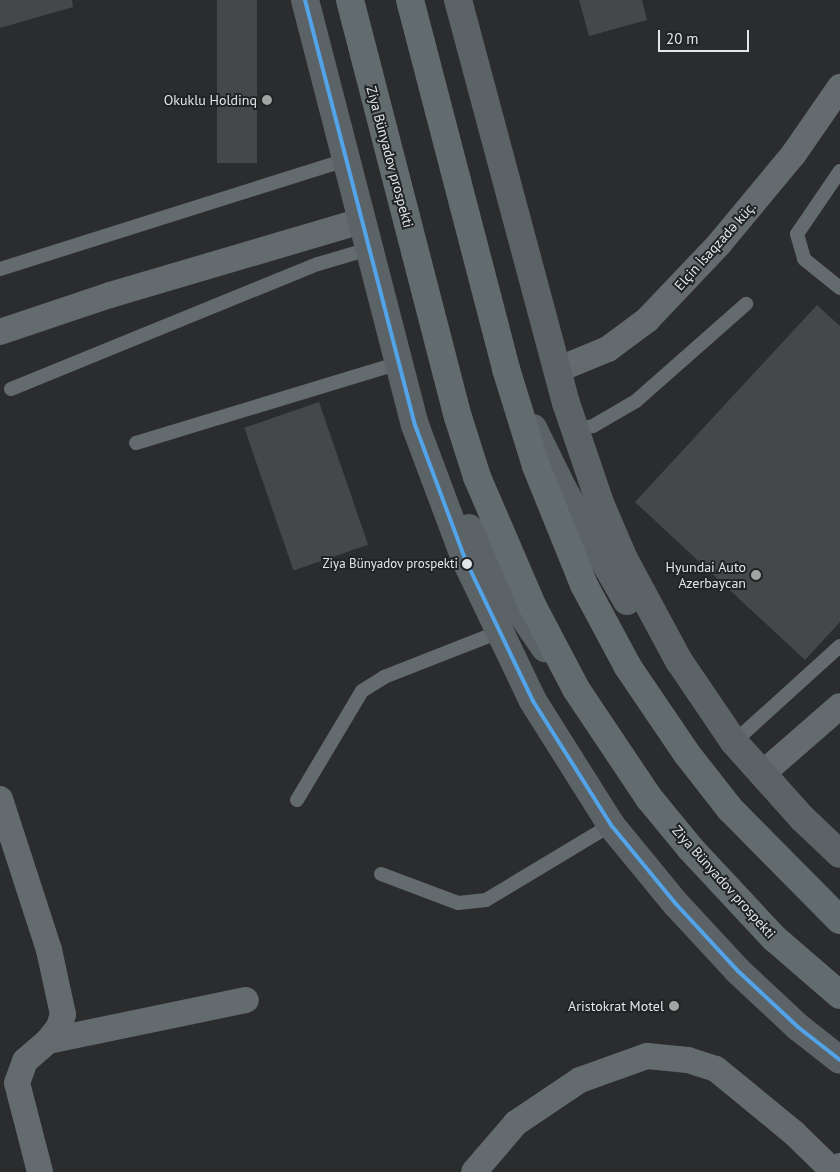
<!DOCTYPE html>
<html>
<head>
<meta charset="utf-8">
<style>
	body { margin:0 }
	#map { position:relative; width:840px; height:1172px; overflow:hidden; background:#2b2c2d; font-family:"PT Sans",sans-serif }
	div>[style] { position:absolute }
	.building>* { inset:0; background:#464748; transform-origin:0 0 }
	.service>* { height:14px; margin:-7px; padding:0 7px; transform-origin:7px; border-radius:7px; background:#636b6e }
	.minor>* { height:26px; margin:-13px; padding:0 13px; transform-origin:13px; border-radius:13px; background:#636b6e }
	.secondary>* { height:28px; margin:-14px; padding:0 14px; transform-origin:14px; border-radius:14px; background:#5c6367 }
	.primary>* { height:28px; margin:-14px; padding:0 14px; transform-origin:14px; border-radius:14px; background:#626c6e }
	.bus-1>* { height:4px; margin:-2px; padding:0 2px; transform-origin:2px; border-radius:2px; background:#53a3e8 }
	.dots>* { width:14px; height:14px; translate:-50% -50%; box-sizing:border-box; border:2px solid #202425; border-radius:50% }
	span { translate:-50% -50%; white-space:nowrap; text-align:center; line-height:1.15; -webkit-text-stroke:4px #202425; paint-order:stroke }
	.bus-label { font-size:13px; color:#e3e6e6 }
	.right { translate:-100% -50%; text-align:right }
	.poi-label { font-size:14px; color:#e3e6e6 }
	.street-label { font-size:14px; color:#e3e6e6 }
	.scale { position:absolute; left:658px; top:30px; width:91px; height:22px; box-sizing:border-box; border:2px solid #e3e6e6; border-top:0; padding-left:6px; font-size:15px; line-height:18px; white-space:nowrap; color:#e3e6e6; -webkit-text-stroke:4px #202425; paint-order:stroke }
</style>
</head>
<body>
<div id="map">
	<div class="building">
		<i style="clip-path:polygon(0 0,72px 0,73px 7px,0 28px)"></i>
		<i style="left:217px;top:0;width:40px;height:163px"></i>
		<i style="clip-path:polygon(579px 0,642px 0,647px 20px,589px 36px)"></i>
		<i style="clip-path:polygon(817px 305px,840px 326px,840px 622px,805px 660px,635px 502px)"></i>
		<i style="left:319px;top:402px;width:151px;height:79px;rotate:71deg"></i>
	</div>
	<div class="service">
		<i style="left:840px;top:171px;width:76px;rotate:124.3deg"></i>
		<i style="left:797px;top:234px;width:26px;rotate:74deg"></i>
		<i style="left:804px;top:259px;width:46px;rotate:38.9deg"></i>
		<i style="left:0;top:269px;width:363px;rotate:-17.5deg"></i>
		<i style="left:11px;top:389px;width:331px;rotate:-22.2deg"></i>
		<i style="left:318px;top:264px;width:53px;rotate:-16.4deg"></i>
		<i style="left:575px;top:429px;width:18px;rotate:-9deg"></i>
		<i style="left:593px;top:426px;width:50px;rotate:-30.2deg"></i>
		<i style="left:636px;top:401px;width:147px;rotate:-41.4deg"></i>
		<i style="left:136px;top:443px;width:276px;rotate:-16.9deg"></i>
		<i style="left:734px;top:742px;width:143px;rotate:-42.2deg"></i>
		<i style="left:297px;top:800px;width:127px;rotate:-59.2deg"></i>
		<i style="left:362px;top:691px;width:26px;rotate:-32deg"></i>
		<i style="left:384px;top:677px;width:123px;rotate:-21.4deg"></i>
		<i style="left:381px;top:874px;width:82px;rotate:20.6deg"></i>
		<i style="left:458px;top:903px;width:28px;rotate:-6deg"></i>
		<i style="left:486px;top:900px;width:146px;rotate:-31deg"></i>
	</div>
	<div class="minor">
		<i style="left:0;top:332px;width:116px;rotate:-18.6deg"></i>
		<i style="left:110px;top:295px;width:262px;rotate:-16.4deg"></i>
		<i style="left:557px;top:370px;width:55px;rotate:-22.4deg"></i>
		<i style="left:608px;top:349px;width:49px;rotate:-36.6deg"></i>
		<i style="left:647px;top:320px;width:105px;rotate:-46.5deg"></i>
		<i style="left:719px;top:244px;width:116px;rotate:-50.3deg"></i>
		<i style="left:793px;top:155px;width:83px;rotate:-55.3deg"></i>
		<i style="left:762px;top:774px;width:103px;rotate:-41.1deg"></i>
		<i style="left:0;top:799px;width:159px;rotate:72deg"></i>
		<i style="left:49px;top:950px;width:66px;rotate:77.7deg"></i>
		<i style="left:63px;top:1014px;width:14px;rotate:107deg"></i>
		<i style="left:59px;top:1027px;width:18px;rotate:128deg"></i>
		<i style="left:48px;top:1041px;width:30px;rotate:139deg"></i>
		<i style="left:25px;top:1061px;width:23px;rotate:110deg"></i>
		<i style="left:17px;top:1083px;width:92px;rotate:75.5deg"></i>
		<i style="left:48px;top:1041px;width:202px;rotate:-11.7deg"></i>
		<i style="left:474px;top:1172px;width:65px;rotate:-49.4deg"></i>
		<i style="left:516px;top:1123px;width:77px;rotate:-33.9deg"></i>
		<i style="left:580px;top:1080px;width:71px;rotate:-19.7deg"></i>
		<i style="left:647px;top:1056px;width:41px;rotate:5.6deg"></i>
		<i style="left:688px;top:1060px;width:29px;rotate:18deg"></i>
		<i style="left:716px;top:1069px;width:101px;rotate:39.4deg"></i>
		<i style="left:794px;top:1133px;width:54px;rotate:44.3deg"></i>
		<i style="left:833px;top:1171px;width:9px;rotate:-36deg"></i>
	</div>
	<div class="secondary">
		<i style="left:305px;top:0;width:439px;rotate:75.5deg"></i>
		<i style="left:415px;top:425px;width:143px;rotate:69.5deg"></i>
		<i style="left:465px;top:559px;width:157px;rotate:64.4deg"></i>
		<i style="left:533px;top:701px;width:146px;rotate:57.8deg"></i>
		<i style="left:611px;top:825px;width:102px;rotate:50.6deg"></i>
		<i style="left:676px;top:904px;width:91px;rotate:47.2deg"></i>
		<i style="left:738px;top:971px;width:82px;rotate:43deg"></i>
		<i style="left:798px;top:1027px;width:53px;rotate:38.2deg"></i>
		<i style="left:458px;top:0;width:417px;rotate:75deg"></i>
		<i style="left:566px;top:403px;width:106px;rotate:71.2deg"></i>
		<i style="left:600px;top:503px;width:61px;rotate:66.8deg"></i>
		<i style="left:624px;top:559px;width:116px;rotate:61.7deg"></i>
		<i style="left:679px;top:661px;width:98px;rotate:55.8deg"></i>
		<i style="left:734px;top:742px;width:102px;rotate:48.2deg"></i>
		<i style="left:802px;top:818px;width:52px;rotate:43.5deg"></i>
		<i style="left:533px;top:428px;width:68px;rotate:63.8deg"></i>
		<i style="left:563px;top:489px;width:129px;rotate:60.3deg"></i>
		<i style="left:469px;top:528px;width:64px;rotate:60.3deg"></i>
		<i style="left:501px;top:584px;width:78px;rotate:55.5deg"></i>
	</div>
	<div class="primary">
		<i style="left:350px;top:0;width:431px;rotate:75.5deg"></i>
		<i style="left:458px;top:417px;width:63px;rotate:72.4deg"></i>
		<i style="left:477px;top:477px;width:142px;rotate:66.7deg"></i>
		<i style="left:533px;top:607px;width:93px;rotate:62.3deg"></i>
		<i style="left:576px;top:689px;width:131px;rotate:56.2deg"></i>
		<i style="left:649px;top:798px;width:65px;rotate:50.6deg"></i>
		<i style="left:690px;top:848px;width:123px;rotate:47deg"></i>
		<i style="left:774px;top:938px;width:87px;rotate:40.8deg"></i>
		<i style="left:410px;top:0;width:381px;rotate:75.4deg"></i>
		<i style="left:506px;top:369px;width:102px;rotate:72.8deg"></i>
		<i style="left:536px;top:466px;width:128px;rotate:68deg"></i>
		<i style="left:584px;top:585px;width:93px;rotate:61.8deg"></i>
		<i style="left:628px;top:667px;width:105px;rotate:55.9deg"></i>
		<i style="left:687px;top:754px;width:70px;rotate:52deg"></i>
		<i style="left:730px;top:809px;width:156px;rotate:45.3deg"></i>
	</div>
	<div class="bus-1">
		<i style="left:305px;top:0;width:439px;rotate:75.5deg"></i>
		<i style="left:415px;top:425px;width:143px;rotate:69.5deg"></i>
		<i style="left:465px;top:559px;width:157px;rotate:64.4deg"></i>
		<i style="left:533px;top:701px;width:146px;rotate:57.8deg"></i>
		<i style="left:611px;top:825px;width:102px;rotate:50.6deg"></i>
		<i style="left:676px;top:904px;width:91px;rotate:47.2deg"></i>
		<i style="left:738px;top:971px;width:82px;rotate:43deg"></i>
		<i style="left:798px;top:1027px;width:53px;rotate:38.2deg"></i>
	</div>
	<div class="dots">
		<i style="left:267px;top:100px;background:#a3a5a5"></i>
		<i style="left:467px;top:564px;background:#e3e6e6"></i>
		<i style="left:756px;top:575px;background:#a3a5a5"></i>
		<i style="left:674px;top:1006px;background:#a3a5a5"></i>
	</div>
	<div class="bus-label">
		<span class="right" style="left:458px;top:564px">Ziya Bünyadov prospekti</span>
	</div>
	<div class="poi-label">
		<span class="right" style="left:257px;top:100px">Okuklu Holdinq</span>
		<span class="right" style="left:746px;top:575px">Hyundai Auto<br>Azerbaycan</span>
		<span class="right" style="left:664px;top:1006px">Aristokrat Motel</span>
	</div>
	<div class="street-label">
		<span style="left:390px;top:157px;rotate:75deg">Ziya Bünyadov prospekti</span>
		<span style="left:715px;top:246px;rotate:-48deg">Elçin İsaqzadə küç.</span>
		<span style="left:724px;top:882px;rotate:48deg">Ziya Bünyadov prospekti</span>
	</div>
	<div class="scale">20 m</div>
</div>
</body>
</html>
